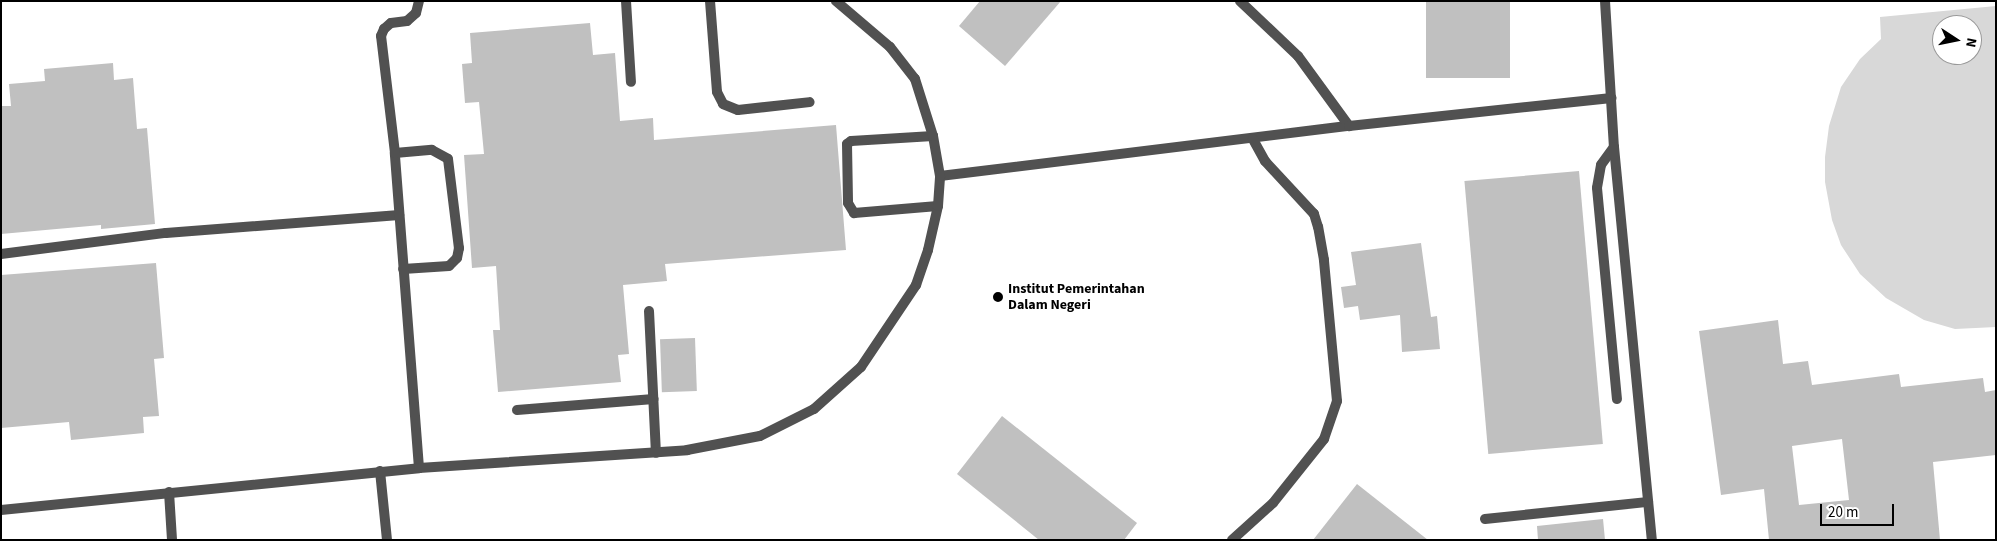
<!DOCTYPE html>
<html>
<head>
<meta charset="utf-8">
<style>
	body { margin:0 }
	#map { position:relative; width:1997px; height:541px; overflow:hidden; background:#fff; font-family:"Source Sans 3",sans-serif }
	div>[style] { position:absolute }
	.green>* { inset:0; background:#d8d8d8 }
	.building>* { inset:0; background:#c0c0c0; transform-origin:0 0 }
	.service>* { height:10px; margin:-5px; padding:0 5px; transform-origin:5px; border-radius:5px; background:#515151 }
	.minor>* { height:10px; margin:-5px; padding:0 5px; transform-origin:5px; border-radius:5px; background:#515151 }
	.dots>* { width:14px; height:14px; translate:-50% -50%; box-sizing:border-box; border:2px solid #fff; border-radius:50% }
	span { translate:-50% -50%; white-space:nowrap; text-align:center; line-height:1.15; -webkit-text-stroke:4px #fff; paint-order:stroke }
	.poi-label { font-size:14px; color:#000; font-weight:700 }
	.left { translate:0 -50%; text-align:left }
	.frame { position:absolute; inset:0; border:2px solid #000; pointer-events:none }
	.north { position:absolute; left:1932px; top:15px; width:50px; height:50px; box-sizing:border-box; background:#fff; border:1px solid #999; border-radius:50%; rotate:101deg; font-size:14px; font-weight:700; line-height:20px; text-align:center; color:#000 }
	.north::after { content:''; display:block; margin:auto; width:18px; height:22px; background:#000; clip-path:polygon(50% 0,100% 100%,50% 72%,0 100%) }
	.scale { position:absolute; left:1820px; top:504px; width:74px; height:22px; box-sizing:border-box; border:2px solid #000; border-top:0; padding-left:6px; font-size:15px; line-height:18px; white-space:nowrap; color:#000; -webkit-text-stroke:4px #fff; paint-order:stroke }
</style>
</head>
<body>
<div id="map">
	<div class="green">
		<i style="clip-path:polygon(evenodd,1996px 6px,1996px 327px,1955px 329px,1924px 320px,1886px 298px,1860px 274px,1841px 245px,1832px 220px,1825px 182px,1825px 157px,1829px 126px,1841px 87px,1860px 59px,1881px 39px,1880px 17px,1996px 6px,1942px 25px,1972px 25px,1972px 55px,1942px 55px,1942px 25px)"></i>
	</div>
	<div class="building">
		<i style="clip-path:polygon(980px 1px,1061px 1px,1005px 66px,959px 26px)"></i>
		<i style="left:1426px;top:1px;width:84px;height:77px"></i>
		<i style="clip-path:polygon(590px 23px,593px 55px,615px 53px,620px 121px,653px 118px,654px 140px,836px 125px,846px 250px,665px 264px,667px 281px,623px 285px,629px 354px,618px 355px,621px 382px,498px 392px,493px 330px,500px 330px,496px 266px,472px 268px,464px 155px,484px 154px,479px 102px,465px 103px,462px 64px,472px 63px,470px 33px)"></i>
		<i style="clip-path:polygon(113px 63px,114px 80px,133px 78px,137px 129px,147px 128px,155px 224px,101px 229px,101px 225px,1px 234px,1px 106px,11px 106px,9px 84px,45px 81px,44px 69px)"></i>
		<i style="left:1579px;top:171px;width:274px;height:115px;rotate:85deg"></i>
		<i style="clip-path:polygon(1421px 243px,1431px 317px,1437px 316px,1440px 349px,1402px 352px,1400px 315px,1360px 320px,1358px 306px,1344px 308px,1341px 287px,1356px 285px,1351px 252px)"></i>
		<i style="clip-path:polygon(156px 263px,164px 358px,154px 359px,159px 416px,143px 417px,144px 433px,71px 440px,69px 422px,1px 428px,1px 275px)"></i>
		<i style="clip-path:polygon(evenodd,1778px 320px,1783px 364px,1808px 361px,1812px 385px,1899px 374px,1901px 387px,1983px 378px,1985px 392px,1996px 390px,1996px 455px,1933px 462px,1940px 540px,1769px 540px,1764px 489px,1721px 495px,1699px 331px,1778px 320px,1842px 439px,1849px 500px,1799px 505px,1792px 446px,1842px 439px)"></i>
		<i style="left:695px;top:338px;width:53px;height:35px;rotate:88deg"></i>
		<i style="clip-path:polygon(1002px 416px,1137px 523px,1124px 540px,1039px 540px,957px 474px)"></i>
		<i style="clip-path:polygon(1357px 484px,1428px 540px,1313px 540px)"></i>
		<i style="clip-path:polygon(1603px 519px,1605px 540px,1538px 540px,1537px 526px)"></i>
	</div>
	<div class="service">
		<i style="left:626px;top:1px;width:81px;rotate:86.5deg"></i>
		<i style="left:710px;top:1px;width:91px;rotate:85.6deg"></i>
		<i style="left:717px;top:92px;width:13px;rotate:63deg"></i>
		<i style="left:723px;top:104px;width:16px;rotate:22deg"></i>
		<i style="left:738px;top:110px;width:72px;rotate:-6.3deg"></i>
		<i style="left:933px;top:136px;width:82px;rotate:176.5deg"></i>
		<i style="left:851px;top:141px;width:5px;rotate:143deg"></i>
		<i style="left:847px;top:144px;width:59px;rotate:89deg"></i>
		<i style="left:848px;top:203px;width:12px;rotate:59deg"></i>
		<i style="left:854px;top:213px;width:84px;rotate:-4.8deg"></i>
		<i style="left:1614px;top:147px;width:22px;rotate:126deg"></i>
		<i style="left:1601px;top:165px;width:23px;rotate:100deg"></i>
		<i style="left:1597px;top:188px;width:212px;rotate:84.6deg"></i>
		<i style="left:395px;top:153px;width:37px;rotate:-5deg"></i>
		<i style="left:432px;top:150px;width:18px;rotate:29deg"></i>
		<i style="left:448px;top:159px;width:90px;rotate:83deg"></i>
		<i style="left:459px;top:248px;width:10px;rotate:101deg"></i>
		<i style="left:457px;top:258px;width:11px;rotate:135deg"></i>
		<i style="left:449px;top:266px;width:46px;rotate:176.3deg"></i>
		<i style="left:940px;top:176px;width:412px;rotate:-7deg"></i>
		<i style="left:1px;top:254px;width:166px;rotate:-7.3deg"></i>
		<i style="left:166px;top:233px;width:234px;rotate:-4.4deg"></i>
		<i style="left:649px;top:311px;width:142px;rotate:87.2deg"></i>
		<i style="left:517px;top:410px;width:137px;rotate:-4.6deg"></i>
		<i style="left:419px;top:468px;width:316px;rotate:-94.4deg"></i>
		<i style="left:395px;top:153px;width:118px;rotate:-96.8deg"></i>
		<i style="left:381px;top:36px;width:8px;rotate:-67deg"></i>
		<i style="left:384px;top:29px;width:9px;rotate:-41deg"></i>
		<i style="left:391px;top:23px;width:16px;rotate:-7deg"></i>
		<i style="left:407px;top:21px;width:12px;rotate:-42deg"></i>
		<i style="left:416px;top:13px;width:12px;rotate:-76deg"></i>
		<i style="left:380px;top:471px;width:69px;rotate:84.2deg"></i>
		<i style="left:169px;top:492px;width:48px;rotate:86.4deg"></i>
		<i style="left:1px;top:510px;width:420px;rotate:-5.7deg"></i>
		<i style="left:419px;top:468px;width:269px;rotate:-3.8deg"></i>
		<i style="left:687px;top:450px;width:74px;rotate:-10.9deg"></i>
		<i style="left:760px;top:436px;width:60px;rotate:-26.6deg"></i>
		<i style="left:814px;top:409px;width:63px;rotate:-41.8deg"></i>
		<i style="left:861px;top:367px;width:99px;rotate:-56.1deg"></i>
		<i style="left:916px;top:285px;width:37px;rotate:-71deg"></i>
		<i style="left:928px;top:250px;width:45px;rotate:-77.2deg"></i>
		<i style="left:938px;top:206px;width:30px;rotate:-86deg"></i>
		<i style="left:940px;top:176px;width:41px;rotate:-99.9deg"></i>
		<i style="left:933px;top:136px;width:60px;rotate:-107.5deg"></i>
		<i style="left:915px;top:79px;width:41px;rotate:-128deg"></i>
		<i style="left:890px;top:47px;width:71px;rotate:-139.6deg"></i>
		<i style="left:1485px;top:519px;width:164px;rotate:-6deg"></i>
		<i style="left:1232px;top:540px;width:55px;rotate:-42.1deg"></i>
		<i style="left:1273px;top:503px;width:82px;rotate:-51.4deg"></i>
		<i style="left:1324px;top:439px;width:40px;rotate:-71.1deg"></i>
		<i style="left:1337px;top:401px;width:142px;rotate:-95.3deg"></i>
		<i style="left:1324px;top:260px;width:34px;rotate:-100deg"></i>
		<i style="left:1318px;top:227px;width:14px;rotate:-107deg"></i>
		<i style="left:1314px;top:214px;width:72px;rotate:-132.8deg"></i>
		<i style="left:1265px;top:161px;width:25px;rotate:-119deg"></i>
	</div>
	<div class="minor">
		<i style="left:1240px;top:1px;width:80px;rotate:43.5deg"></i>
		<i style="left:1298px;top:56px;width:87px;rotate:53.9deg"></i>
		<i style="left:1349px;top:126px;width:264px;rotate:-6.1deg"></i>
		<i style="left:1605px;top:1px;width:146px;rotate:86.5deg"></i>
		<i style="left:1614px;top:147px;width:395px;rotate:84.5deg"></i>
	</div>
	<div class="dots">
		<i style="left:998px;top:297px;background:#000"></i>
	</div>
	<div class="poi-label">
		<span class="left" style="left:1008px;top:297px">Institut Pemerintahan<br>Dalam Negeri</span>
	</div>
	<div class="frame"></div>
	<div class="north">N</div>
	<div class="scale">20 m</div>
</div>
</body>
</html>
